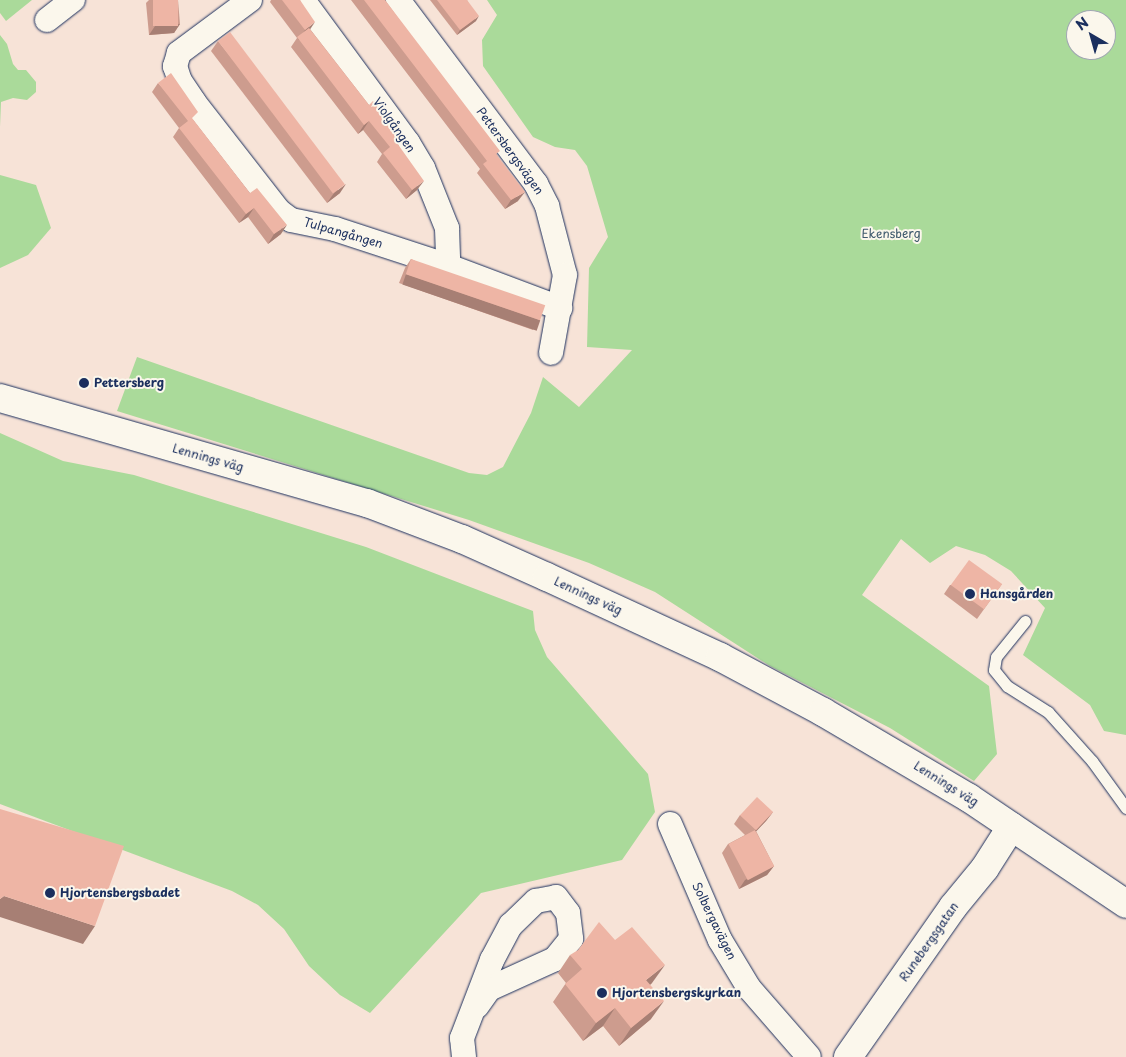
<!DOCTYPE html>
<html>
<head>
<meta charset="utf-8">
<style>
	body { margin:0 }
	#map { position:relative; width:1126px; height:1057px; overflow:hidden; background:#f7e3d7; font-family:"Playpen Sans",sans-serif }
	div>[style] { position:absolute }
	.green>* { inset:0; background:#aada9a }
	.roads { filter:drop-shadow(0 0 1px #1b2f5e) drop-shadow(0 0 1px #1b2f5e) }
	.service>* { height:11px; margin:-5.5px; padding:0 5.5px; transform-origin:5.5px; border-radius:5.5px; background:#fbf7ec }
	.minor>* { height:24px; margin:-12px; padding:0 12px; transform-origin:12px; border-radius:12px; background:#fbf7ec }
	.tertiary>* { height:28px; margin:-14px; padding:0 14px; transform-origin:14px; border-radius:14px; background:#fbf7ec }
	.secondary>* { height:28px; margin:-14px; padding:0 14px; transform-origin:14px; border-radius:14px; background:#fbf7ec }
	.wall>* { inset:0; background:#cd9c8e }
	.shaded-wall>* { inset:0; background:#a77f74; transform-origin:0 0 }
	.building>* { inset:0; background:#eeb5a5; transform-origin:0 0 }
	.dots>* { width:14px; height:14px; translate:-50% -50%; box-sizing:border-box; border:2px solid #fbf7ec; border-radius:50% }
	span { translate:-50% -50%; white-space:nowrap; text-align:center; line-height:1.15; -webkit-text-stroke:4px #fbf7ec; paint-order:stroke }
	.street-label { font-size:12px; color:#1b2f5e }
	.park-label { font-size:12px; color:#3f5a6d }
	.poi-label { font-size:12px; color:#1b2f5e; font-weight:700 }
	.left { translate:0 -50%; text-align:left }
	.north { position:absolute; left:1066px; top:10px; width:50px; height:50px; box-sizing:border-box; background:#fbf7ec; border:1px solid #a1a7b3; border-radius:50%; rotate:322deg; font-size:14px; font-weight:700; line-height:20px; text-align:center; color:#1b2f5e }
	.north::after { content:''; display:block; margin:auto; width:18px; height:22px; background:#1b2f5e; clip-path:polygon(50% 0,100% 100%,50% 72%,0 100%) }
</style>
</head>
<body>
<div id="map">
	<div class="green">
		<i style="clip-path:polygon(0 0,32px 0,6px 21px,0 13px)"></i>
		<i style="clip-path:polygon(evenodd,487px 0,1126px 0,1126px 735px,1104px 731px,1090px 705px,1023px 655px,1045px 608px,1011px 571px,985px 555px,956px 546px,930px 563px,901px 539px,862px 595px,989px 686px,997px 754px,974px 781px,890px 728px,770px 666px,655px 592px,589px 563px,469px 520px,117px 411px,137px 357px,469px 473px,487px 475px,503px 467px,531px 413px,543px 377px,579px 407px,632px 350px,587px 347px,589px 268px,608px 237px,587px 166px,575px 150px,555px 147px,533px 137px,483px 66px,482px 40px,497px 15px,487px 0,1076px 20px,1106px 20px,1106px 50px,1076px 50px,1076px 20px)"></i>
		<i style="clip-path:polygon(0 35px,7px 44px,13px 64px,18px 70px,26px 70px,36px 82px,36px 92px,27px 100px,13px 98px,1px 102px,0 127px)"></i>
		<i style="clip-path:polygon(0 175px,36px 185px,51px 228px,28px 255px,0 268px)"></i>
		<i style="clip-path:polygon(0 433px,63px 461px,134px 475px,366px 547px,533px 611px,535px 630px,547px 657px,648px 774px,655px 812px,622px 860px,481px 893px,370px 1013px,340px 995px,309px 966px,284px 929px,258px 905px,232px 891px,0 804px)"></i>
	</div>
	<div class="roads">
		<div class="service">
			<i style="left:1025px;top:621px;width:46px;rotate:128.9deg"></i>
			<i style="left:996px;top:657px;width:13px;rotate:99deg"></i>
			<i style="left:994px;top:670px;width:21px;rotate:51deg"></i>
			<i style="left:1007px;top:686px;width:49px;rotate:32.4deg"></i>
			<i style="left:1048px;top:712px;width:66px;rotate:48.1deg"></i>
			<i style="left:1092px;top:761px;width:58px;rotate:54.1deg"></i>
		</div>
		<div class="minor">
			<i style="left:250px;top:0;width:89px;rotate:143.3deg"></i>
			<i style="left:179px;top:53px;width:14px;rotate:107deg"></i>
			<i style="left:175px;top:66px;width:16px;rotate:72deg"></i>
			<i style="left:180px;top:81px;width:25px;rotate:56deg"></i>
			<i style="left:194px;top:102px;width:138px;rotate:52.1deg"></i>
			<i style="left:279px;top:211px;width:15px;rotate:37deg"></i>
			<i style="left:291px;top:220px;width:45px;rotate:11.6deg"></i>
			<i style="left:335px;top:229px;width:119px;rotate:18.1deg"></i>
			<i style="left:448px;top:266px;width:120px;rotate:20.6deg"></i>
			<i style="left:303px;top:0;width:177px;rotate:53.7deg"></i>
			<i style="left:408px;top:143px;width:29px;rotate:59deg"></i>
			<i style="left:423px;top:168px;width:65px;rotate:68.2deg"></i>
			<i style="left:447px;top:228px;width:38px;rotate:88deg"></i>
			<i style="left:398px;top:0;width:230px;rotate:53.1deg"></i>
			<i style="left:536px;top:184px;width:25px;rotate:63deg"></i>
			<i style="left:547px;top:206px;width:71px;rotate:75.4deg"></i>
			<i style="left:565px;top:275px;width:79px;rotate:100.2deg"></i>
			<i style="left:47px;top:20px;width:33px;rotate:-38deg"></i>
			<i style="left:670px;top:824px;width:126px;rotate:66.7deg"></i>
			<i style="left:720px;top:940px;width:56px;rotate:58.9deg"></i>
			<i style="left:749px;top:988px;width:91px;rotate:49deg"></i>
			<i style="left:464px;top:1057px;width:19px;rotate:-96deg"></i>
			<i style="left:462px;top:1038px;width:84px;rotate:-69deg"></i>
			<i style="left:492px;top:960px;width:40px;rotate:-62deg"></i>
			<i style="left:511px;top:925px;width:35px;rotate:-44deg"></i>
			<i style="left:536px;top:901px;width:20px;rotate:-11deg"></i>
			<i style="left:556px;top:897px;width:20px;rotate:53deg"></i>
			<i style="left:568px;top:913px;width:26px;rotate:83deg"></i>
			<i style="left:571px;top:939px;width:26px;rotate:129deg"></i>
			<i style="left:555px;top:959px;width:72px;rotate:155.6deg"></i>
			<i style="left:489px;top:989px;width:21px;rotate:125deg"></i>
		</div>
		<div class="tertiary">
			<i style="left:848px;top:1057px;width:183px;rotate:-55deg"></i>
			<i style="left:953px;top:907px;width:50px;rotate:-50.6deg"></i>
			<i style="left:985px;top:868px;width:49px;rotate:-57.6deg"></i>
		</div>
		<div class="secondary">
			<i style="left:0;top:398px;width:382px;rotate:16deg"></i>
			<i style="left:367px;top:503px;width:102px;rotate:20.8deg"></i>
			<i style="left:462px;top:539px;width:93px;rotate:24.1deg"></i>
			<i style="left:547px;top:577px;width:191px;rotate:24.8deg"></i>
			<i style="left:720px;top:657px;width:117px;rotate:28.1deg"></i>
			<i style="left:823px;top:712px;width:169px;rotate:30.5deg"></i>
			<i style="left:969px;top:798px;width:189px;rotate:34deg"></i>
		</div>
	</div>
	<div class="wall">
		<i style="clip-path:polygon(149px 0,178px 0,180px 24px,174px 33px,149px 35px,146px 3px)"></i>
		<i style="clip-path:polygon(271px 0,300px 0,310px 29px,369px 105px,401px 139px,398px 144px,417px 190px,406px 199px,377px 162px,382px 154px,363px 130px,358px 134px,291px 47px,297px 38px,270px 2px)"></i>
		<i style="clip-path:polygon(351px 0,385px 0,497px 155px,518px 201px,505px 209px,477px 173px,480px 169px)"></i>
		<i style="clip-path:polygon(430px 0,467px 0,476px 21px,457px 35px)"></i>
		<i style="clip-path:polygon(218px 41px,340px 193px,327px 203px,211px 51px)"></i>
		<i style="clip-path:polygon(158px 83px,193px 120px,281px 234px,268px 244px,248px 217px,239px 223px,173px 137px,179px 128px,152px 92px)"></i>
		<i style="clip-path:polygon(411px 259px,540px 320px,533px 330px,399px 283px,405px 268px)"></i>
		<i style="clip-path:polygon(1002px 584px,977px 619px,944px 594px,950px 585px)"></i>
		<i style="clip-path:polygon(773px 812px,766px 821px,756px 831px,774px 866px,767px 875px,739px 889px,722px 853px,728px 844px,745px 835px,734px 824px,740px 815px)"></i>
		<i style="clip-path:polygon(570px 955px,652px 983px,650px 985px,651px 1019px,619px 1046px,603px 1026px,583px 1041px,553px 1002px,566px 983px,558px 973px)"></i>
	</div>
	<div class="shaded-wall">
		<i style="clip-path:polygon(479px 16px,476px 21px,457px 35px,460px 30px)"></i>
		<i style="clip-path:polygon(315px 22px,309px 31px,298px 40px,305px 30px)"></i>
		<i style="clip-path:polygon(180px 24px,174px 33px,149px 35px,155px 26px)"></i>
		<i style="clip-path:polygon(369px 121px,363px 130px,358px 134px,364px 125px)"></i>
		<i style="clip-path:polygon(424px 181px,417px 190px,406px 199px,412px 190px)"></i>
		<i style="clip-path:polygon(346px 184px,340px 193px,327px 203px,334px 193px)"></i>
		<i style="clip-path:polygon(525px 192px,518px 201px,505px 209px,511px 200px)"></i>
		<i style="clip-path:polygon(254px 208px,248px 217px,239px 223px,246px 214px)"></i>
		<i style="clip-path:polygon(287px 225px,281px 234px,268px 244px,274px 234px)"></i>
		<i style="left:406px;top:274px;width:142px;height:11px;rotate:19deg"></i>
		<i style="clip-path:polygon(773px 812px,766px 821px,749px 839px,755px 830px)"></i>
		<i style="clip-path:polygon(774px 866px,767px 875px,739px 889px,745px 880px)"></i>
		<i style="clip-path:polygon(4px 896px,95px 926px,83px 944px,0 917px,0 899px)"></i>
		<i style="clip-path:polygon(665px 965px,652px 983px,634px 998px,646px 980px)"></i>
		<i style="clip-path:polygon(664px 1001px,651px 1019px,619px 1046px,631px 1028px)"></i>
		<i style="clip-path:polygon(615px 1008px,603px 1026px,583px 1041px,596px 1023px)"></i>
	</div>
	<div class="building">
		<i style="left:153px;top:0;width:25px;height:26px"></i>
		<i style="clip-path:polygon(282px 0,300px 0,315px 22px,305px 30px)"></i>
		<i style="clip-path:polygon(364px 0,385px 0,500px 151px,496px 154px,525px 192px,511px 200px,483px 164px,487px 161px)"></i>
		<i style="clip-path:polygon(437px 0,467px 0,479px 16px,460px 30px)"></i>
		<i style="clip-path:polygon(309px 28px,369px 105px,373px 101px,401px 139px,397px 143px,424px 181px,412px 190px,383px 153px,390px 147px,369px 121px,364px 125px,297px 37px)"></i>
		<i style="left:230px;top:32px;width:191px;height:15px;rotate:53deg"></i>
		<i style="clip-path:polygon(171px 73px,198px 112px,192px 118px,250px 193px,257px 188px,287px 225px,274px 234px,254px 208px,246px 214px,179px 128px,188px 121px,158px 83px)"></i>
		<i style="left:411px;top:259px;width:142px;height:16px;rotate:19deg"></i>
		<i style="left:969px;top:560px;width:41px;height:31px;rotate:36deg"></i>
		<i style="left:757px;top:797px;width:22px;height:25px;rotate:43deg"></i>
		<i style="clip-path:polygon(0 809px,124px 846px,95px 926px,4px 896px,0 899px)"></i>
		<i style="left:755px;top:830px;width:41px;height:30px;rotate:62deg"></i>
		<i style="clip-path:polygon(599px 922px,615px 940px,632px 927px,665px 965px,646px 980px,664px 1001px,631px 1028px,615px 1008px,596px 1023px,565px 984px,582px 969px,570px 955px,578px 950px)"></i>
	</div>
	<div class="dots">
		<i style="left:84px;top:383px;background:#1b2f5e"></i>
		<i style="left:970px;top:594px;background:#1b2f5e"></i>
		<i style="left:50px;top:893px;background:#1b2f5e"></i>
		<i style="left:602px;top:993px;background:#1b2f5e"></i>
	</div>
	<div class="street-label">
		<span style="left:394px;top:125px;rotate:55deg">Violgången</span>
		<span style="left:510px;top:151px;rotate:54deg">Pettersbergsvägen</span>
		<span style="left:343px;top:233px;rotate:16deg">Tulpangången</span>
		<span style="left:208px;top:458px;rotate:16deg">Lennings väg</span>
		<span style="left:588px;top:596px;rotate:25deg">Lennings väg</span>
		<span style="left:946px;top:784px;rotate:32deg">Lennings väg</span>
		<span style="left:714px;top:921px;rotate:64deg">Solbergavägen</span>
		<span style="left:929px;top:942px;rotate:-55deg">Runebergsgatan</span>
	</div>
	<div class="park-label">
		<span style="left:891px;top:234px">Ekensberg</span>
	</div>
	<div class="poi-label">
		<span class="left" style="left:94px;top:383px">Pettersberg</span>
		<span class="left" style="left:980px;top:594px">Hansgården</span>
		<span class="left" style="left:60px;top:893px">Hjortensbergsbadet</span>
		<span class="left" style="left:612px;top:993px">Hjortensbergskyrkan</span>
	</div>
	<div class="north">N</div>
</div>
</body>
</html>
